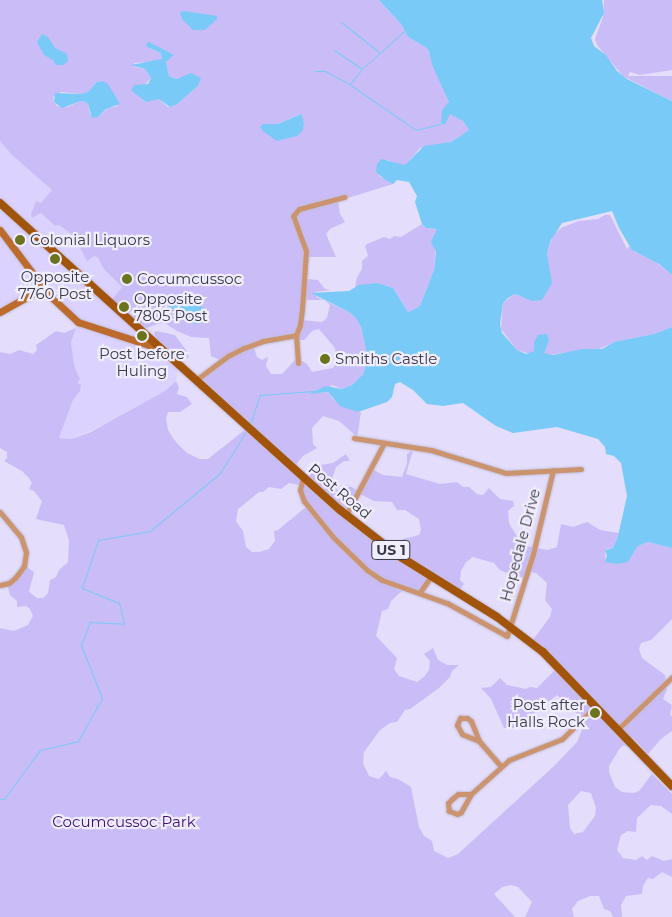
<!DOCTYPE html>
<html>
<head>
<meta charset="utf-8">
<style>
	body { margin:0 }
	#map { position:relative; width:672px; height:917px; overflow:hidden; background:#e4defc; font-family:Montserrat,sans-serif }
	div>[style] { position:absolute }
	.built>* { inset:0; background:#dbd2ff }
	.green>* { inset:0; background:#cabcf7 }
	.water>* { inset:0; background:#79caf7 }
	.stream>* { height:1px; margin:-0.5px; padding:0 0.5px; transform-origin:0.5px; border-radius:0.5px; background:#79caf7 }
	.roads { filter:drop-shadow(0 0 1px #c2bdd8) drop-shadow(0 0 1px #c2bdd8) }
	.street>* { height:5px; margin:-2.5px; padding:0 2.5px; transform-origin:2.5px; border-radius:2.5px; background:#cb946f }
	.secondary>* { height:7px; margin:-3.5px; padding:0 3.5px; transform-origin:3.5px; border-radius:3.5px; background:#bc6b2c }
	.primary>* { height:8px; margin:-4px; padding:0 4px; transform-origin:4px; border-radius:4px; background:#a3540b }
	.dots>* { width:14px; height:14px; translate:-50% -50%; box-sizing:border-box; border:2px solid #f0edfd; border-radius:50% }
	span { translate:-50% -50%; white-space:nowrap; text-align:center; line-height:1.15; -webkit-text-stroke:4.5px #f0edfd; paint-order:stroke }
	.shield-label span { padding:1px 4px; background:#f0edfd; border:1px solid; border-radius:4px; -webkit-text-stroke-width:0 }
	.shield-label { font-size:14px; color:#3b3847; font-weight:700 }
	.poi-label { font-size:15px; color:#3b3847 }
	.left { translate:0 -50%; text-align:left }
	.right { translate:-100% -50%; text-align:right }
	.street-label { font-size:15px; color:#3b3847 }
	.park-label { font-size:15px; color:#3d1179 }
</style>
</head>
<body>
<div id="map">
	<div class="built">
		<i style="clip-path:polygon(0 141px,11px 154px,53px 190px,41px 203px,36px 201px,31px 214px,33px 218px,41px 213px,55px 226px,59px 225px,74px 236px,87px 260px,94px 256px,98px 258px,103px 268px,122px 287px,110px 302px,178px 364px,176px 381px,165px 391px,118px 418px,72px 439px,59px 438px,73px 400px,80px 391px,79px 375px,74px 365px,71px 342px,78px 322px,43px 288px,0 311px)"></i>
	</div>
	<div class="green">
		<i style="clip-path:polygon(evenodd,0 0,379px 0,401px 24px,408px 37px,427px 48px,449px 102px,442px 115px,442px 120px,450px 114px,454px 115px,463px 121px,469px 130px,451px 142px,420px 148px,405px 166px,387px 160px,379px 176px,393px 184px,338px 201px,340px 214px,345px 222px,330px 229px,326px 234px,336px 257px,307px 257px,307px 279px,318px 280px,325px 289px,331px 290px,315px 292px,317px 297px,349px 312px,356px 318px,361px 327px,368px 359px,363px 374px,352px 385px,342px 389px,332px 385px,320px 393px,328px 392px,334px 400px,358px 412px,361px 412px,357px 439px,354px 434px,339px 421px,323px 416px,312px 428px,313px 444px,317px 448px,303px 456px,294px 467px,308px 477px,315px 466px,333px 463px,346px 454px,350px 461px,344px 461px,336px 467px,332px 479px,342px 487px,348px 485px,360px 492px,372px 469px,383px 475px,402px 477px,407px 463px,407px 454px,413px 450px,406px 474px,440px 484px,457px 482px,463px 487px,469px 487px,477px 494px,483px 495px,489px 488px,500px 499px,513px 501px,514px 506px,508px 511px,509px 523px,522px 545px,547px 550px,557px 547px,561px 524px,573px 527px,587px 522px,600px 530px,619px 533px,613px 548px,606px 549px,605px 559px,631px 557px,638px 546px,648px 542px,672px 548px,672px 619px,651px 640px,641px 643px,639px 649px,642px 658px,665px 675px,667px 689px,663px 699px,672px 705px,670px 715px,672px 716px,672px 731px,661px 739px,648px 754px,633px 738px,627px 747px,624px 745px,620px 748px,609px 766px,609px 772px,615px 787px,622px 792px,634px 793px,639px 791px,652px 774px,672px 794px,672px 814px,661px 806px,651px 805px,637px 818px,636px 832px,628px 831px,621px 835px,617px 850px,623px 858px,636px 860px,642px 856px,647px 860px,652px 856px,664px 861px,672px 859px,672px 877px,662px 872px,653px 879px,648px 878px,643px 886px,642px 894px,626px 896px,621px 905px,622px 917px,613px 917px,610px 911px,604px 909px,599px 896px,590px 896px,578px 901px,572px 909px,574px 917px,525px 917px,532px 902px,518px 887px,511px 885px,502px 887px,494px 894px,515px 917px,0 917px,0 628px,14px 631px,28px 625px,33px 616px,30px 609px,26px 606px,17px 607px,17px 601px,10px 595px,7px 584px,25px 566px,34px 572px,29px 592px,37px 598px,43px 598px,48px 593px,50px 580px,56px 577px,59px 570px,68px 562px,69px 541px,64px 525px,36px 519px,42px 501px,34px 491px,29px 489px,32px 483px,29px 478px,22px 471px,4px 461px,7px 458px,7px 452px,0 448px,0 352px,10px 354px,19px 350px,33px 354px,37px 350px,36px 345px,56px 331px,64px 333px,76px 328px,71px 342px,74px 365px,80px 379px,78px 383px,81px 385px,80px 391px,73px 400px,59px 438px,72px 439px,91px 432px,165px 391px,176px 381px,179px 387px,177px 394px,187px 397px,192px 404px,180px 412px,168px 412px,166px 418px,168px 430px,175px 441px,187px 453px,200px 459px,208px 459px,247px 428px,196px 380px,220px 360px,211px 356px,209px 338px,191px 337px,177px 331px,163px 322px,144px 329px,110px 302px,122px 287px,103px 268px,98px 258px,94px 256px,87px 261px,74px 236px,59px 225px,55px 226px,41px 213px,32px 218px,31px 214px,36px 201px,41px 203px,52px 190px,11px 154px,0 141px,0 0,147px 47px,174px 55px,166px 62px,169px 76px,198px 86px,177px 104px,168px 107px,159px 99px,144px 101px,140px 96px,135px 85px,145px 85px,151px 78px,145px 69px,135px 67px,134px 63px,160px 61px,163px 57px,161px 53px,147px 47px,0 0,101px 81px,118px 106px,108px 108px,98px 117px,90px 114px,88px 104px,85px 102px,81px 101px,67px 107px,57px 106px,54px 102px,53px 97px,61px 92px,81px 94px,88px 92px,97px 82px,101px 81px,0 0,300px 114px,304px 122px,264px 132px,263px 124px,278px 124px,300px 114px,0 0,305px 300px,324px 300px,330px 305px,327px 318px,322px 322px,302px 320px,305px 300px,0 0,319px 329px,335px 348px,337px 362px,333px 368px,312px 372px,307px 364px,297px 358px,282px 374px,271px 374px,266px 366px,268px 357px,262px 360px,257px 357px,253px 345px,295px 336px,296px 340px,304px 340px,312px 331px,319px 329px,0 0,289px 483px,299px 485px,306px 507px,278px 530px,274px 531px,275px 541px,269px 549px,259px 552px,252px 552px,246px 547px,243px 531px,236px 521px,238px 509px,259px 492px,263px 492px,269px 487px,281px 489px,289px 483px,0 0,360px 494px,374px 501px,392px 502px,397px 510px,405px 510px,419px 519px,421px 530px,419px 535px,403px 539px,394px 552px,348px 517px,360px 494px,0 0,473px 557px,494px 563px,500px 570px,512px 575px,525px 578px,528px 571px,536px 573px,547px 583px,545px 600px,552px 609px,550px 617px,532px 641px,558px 667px,537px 688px,530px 687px,526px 689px,507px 685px,500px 678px,491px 687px,481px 688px,491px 699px,504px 728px,515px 728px,557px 695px,585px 722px,577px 742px,554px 766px,458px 854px,448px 858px,434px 851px,432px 841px,424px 836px,419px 827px,411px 787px,398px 779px,390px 777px,386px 771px,379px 779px,369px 776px,363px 763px,364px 752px,380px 730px,390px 723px,397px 722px,405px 710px,410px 709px,439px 688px,450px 677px,452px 671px,459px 665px,447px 665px,438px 660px,433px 648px,424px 654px,430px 661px,429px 670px,424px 677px,417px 682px,399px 676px,394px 669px,397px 658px,376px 636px,382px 611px,388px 609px,391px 601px,402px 591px,396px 589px,398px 586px,419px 591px,431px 577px,458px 592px,464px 584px,460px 580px,461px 571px,466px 562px,473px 557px,0 0,581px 791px,591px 793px,596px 808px,595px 816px,583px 832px,574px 834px,570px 828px,568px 805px,581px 791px)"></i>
		<i style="clip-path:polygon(604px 0,672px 0,672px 70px,640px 75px,630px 72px,628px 76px,672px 76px,672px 101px,623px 76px,597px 45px,595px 39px,603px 17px)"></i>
		<i style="clip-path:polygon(605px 215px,610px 215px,627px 249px,629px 246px,635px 252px,654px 261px,672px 275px,672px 327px,654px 334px,614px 342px,597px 350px,587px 349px,549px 355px,544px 353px,544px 349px,549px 341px,534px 342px,534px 351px,530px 354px,517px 350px,501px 329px,503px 303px,515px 294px,532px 301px,548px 261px,547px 253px,554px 233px,563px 227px,579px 221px,598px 219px)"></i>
		<i style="clip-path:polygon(422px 224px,426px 228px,437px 229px,434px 270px,420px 306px,408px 312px,393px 288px,378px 283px,355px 288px,357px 277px,362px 269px,362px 261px,368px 256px,365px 246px,367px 244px,384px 237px,390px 239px,394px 236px,401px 237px)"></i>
		<i style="clip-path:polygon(156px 331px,175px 335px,186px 350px,189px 358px,175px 354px,167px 348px,156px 338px,154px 333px)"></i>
	</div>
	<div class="water">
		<i style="clip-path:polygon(379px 0,602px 0,604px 13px,591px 38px,594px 46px,606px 55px,617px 71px,627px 79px,672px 101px,672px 275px,659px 264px,632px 250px,619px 228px,612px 211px,562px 223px,551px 240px,547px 253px,552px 283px,542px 300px,532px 301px,515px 294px,508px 298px,503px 303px,500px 324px,502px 333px,517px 350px,526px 354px,534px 351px,534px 342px,538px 335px,547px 334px,549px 341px,544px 353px,553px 355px,582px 349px,602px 349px,614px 342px,654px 334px,672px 327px,672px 548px,648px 542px,638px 546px,628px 562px,617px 564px,605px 562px,607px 555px,605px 550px,613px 548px,618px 536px,627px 496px,621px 463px,614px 456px,606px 454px,605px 447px,598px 439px,557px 427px,513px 433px,496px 426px,463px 403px,443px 406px,427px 404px,413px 390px,400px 382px,395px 384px,392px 397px,387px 402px,358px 412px,340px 406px,328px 392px,309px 394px,326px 386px,342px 389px,352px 385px,363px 374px,368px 359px,361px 327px,356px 318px,349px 312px,311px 293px,349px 291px,359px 285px,378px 283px,393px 288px,408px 312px,420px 306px,434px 270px,436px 252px,431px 242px,437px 229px,426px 228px,422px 224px,415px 202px,417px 196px,409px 182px,397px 180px,393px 184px,384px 179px,376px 172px,377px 164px,381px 159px,405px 165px,424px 146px,451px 142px,469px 130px,463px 121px,450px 114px,445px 124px,441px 124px,442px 110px,449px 102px,433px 67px,429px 52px,427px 48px,408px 37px,401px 24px)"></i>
		<i style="clip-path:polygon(184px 11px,217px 16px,217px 19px,205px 30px,193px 30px,182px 19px,180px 12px)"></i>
		<i style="clip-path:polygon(42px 34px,48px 37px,55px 48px,67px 54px,68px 61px,63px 65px,56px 65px,53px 60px,44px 55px,37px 42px)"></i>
		<i style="clip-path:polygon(149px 42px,174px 55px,166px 62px,169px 76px,177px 79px,191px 73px,201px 78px,198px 86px,177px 104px,170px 107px,159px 99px,146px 102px,131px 90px,135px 85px,148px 84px,151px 78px,145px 69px,131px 65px,162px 59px,161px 53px,147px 47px,146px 44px)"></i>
		<i style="clip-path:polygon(102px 81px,108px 84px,120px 104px,106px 109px,98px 117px,92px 118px,88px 104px,85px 102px,81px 101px,62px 108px,54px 102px,55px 93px,81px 94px,88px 92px,97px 82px)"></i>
		<i style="clip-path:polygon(301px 114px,304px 122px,303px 130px,297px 136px,277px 141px,264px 132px,260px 127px,263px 124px,278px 124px)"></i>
		<i style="clip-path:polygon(196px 302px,202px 307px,207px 316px,201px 323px,195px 324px,169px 307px,171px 303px)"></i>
	</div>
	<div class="stream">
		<i style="left:341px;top:22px;width:48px;rotate:38.3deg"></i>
		<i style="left:334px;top:50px;width:34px;rotate:34deg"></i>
		<i style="left:315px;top:71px;width:10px"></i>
		<i style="left:325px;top:71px;width:27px;rotate:28deg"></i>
		<i style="left:349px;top:84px;width:81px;rotate:34.5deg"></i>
		<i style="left:416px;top:130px;width:25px;rotate:-14deg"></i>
		<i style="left:350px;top:84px;width:19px;rotate:-51deg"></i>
		<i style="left:362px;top:69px;width:57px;rotate:-42.1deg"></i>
		<i style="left:250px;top:425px;width:32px;rotate:-72deg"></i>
		<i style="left:260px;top:395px;width:54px;rotate:-4.2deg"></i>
		<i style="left:0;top:799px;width:4px"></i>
		<i style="left:4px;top:799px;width:61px;rotate:-53.7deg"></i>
		<i style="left:40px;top:750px;width:39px;rotate:-13deg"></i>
		<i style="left:78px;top:741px;width:49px;rotate:-60.8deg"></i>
		<i style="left:102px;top:698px;width:57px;rotate:-111.6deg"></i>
		<i style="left:81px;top:645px;width:25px;rotate:-69deg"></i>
		<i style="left:90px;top:622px;width:34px;rotate:3deg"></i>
		<i style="left:124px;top:624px;width:22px;rotate:-103deg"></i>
		<i style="left:119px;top:603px;width:40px;rotate:-158deg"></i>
		<i style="left:82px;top:588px;width:51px;rotate:-71.6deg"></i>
		<i style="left:98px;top:540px;width:53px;rotate:-9.8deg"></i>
		<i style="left:150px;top:531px;width:91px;rotate:-39.6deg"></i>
		<i style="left:220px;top:473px;width:51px;rotate:-57.9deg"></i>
	</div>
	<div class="roads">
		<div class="street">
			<i style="left:298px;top:363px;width:28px;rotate:-94deg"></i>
			<i style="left:296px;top:335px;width:11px;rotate:-68deg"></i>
			<i style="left:300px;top:325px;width:16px;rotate:-83deg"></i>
			<i style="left:302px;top:309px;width:58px;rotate:-86.1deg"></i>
			<i style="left:306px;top:251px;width:37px;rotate:-110deg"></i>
			<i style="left:293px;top:216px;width:9px;rotate:-49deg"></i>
			<i style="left:299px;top:209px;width:47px;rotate:-14.9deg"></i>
			<i style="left:196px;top:380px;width:40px;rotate:-37deg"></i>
			<i style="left:228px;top:356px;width:18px;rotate:-27deg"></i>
			<i style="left:244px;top:348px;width:20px;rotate:-20deg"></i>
			<i style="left:263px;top:341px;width:34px;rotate:-10deg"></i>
			<i style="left:354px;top:438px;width:78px;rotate:8.9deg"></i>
			<i style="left:431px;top:450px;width:78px;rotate:17deg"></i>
			<i style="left:506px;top:473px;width:75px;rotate:-3.1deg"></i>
			<i style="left:303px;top:478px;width:12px;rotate:104deg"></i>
			<i style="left:300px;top:490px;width:12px;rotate:70deg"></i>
			<i style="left:304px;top:501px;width:46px;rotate:51.1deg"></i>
			<i style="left:333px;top:537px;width:47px;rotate:44.1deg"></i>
			<i style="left:367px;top:570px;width:18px;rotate:34deg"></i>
			<i style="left:382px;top:580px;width:69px;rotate:19.5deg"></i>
			<i style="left:447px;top:603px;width:68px;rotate:28.8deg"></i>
			<i style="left:507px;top:636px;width:86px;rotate:-72.4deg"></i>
			<i style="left:533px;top:554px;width:86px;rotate:-76.6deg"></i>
			<i style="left:0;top:512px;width:33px;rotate:50deg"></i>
			<i style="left:21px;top:537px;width:16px;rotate:72deg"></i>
			<i style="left:26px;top:552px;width:14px;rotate:98deg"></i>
			<i style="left:24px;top:566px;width:14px;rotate:126deg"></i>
			<i style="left:16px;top:577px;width:9px;rotate:139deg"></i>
			<i style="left:9px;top:583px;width:9px;rotate:167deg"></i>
			<i style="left:346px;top:515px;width:81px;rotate:-62.2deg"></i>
			<i style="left:420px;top:592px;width:19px;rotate:-55deg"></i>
			<i style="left:618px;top:729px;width:75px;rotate:-43.9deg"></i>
			<i style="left:479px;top:741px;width:18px;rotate:-158deg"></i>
			<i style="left:462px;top:734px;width:10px;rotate:-119deg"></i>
			<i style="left:457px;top:725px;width:8px;rotate:-67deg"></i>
			<i style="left:460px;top:718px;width:7px"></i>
			<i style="left:467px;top:718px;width:5px;rotate:37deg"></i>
			<i style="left:471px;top:721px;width:22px;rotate:68deg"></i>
			<i style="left:479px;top:741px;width:33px;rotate:49deg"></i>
			<i style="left:471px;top:794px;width:21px;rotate:119deg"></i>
			<i style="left:461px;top:812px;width:4px;rotate:153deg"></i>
			<i style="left:457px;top:814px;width:9px;rotate:-159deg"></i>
			<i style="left:449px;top:811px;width:8px;rotate:-97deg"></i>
			<i style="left:448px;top:803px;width:6px;rotate:-45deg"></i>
			<i style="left:452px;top:799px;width:8px;rotate:-40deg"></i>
			<i style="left:458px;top:794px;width:13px"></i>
			<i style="left:471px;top:794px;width:51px;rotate:-41.8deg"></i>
			<i style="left:509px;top:760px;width:57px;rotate:-21.6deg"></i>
			<i style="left:562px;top:739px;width:47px;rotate:-44.1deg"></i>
		</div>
		<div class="secondary">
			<i style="left:0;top:230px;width:81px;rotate:53deg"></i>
			<i style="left:49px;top:295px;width:40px;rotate:43deg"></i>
			<i style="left:78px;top:322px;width:87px;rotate:18deg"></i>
			<i style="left:0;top:312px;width:49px;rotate:-29.2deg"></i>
		</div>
		<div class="primary">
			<i style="left:0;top:203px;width:458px;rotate:42.1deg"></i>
			<i style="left:340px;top:510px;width:75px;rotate:37.9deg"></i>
			<i style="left:399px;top:556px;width:115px;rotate:31.9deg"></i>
			<i style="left:497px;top:617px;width:58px;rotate:37.3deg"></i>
			<i style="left:543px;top:652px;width:186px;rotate:46.1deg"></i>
		</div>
	</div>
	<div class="dots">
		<i style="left:20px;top:240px;background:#6b731c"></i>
		<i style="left:55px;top:259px;background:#6b731c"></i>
		<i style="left:127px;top:279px;background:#6b731c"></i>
		<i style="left:124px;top:307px;background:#6b731c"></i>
		<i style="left:142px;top:336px;background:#6b731c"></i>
		<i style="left:325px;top:359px;background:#6b731c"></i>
		<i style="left:595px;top:713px;background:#6b731c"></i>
	</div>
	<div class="shield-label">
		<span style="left:391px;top:550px">US 1</span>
	</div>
	<div class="poi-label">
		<span class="left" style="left:30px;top:240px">Colonial Liquors</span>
		<span style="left:55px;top:285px">Opposite<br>7760 Post</span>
		<span class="left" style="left:137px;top:279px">Cocumcussoc</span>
		<span class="left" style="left:134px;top:307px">Opposite<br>7805 Post</span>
		<span style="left:142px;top:362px">Post before<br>Huling</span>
		<span class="left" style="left:335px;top:359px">Smiths Castle</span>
		<span class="right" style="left:585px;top:713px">Post after<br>Halls Rock</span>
	</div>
	<div class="street-label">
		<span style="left:340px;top:491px;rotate:40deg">Post Road</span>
		<span style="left:520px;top:545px;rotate:-75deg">Hopedale Drive</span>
	</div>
	<div class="park-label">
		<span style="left:124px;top:822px">Cocumcussoc Park</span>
	</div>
</div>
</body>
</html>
